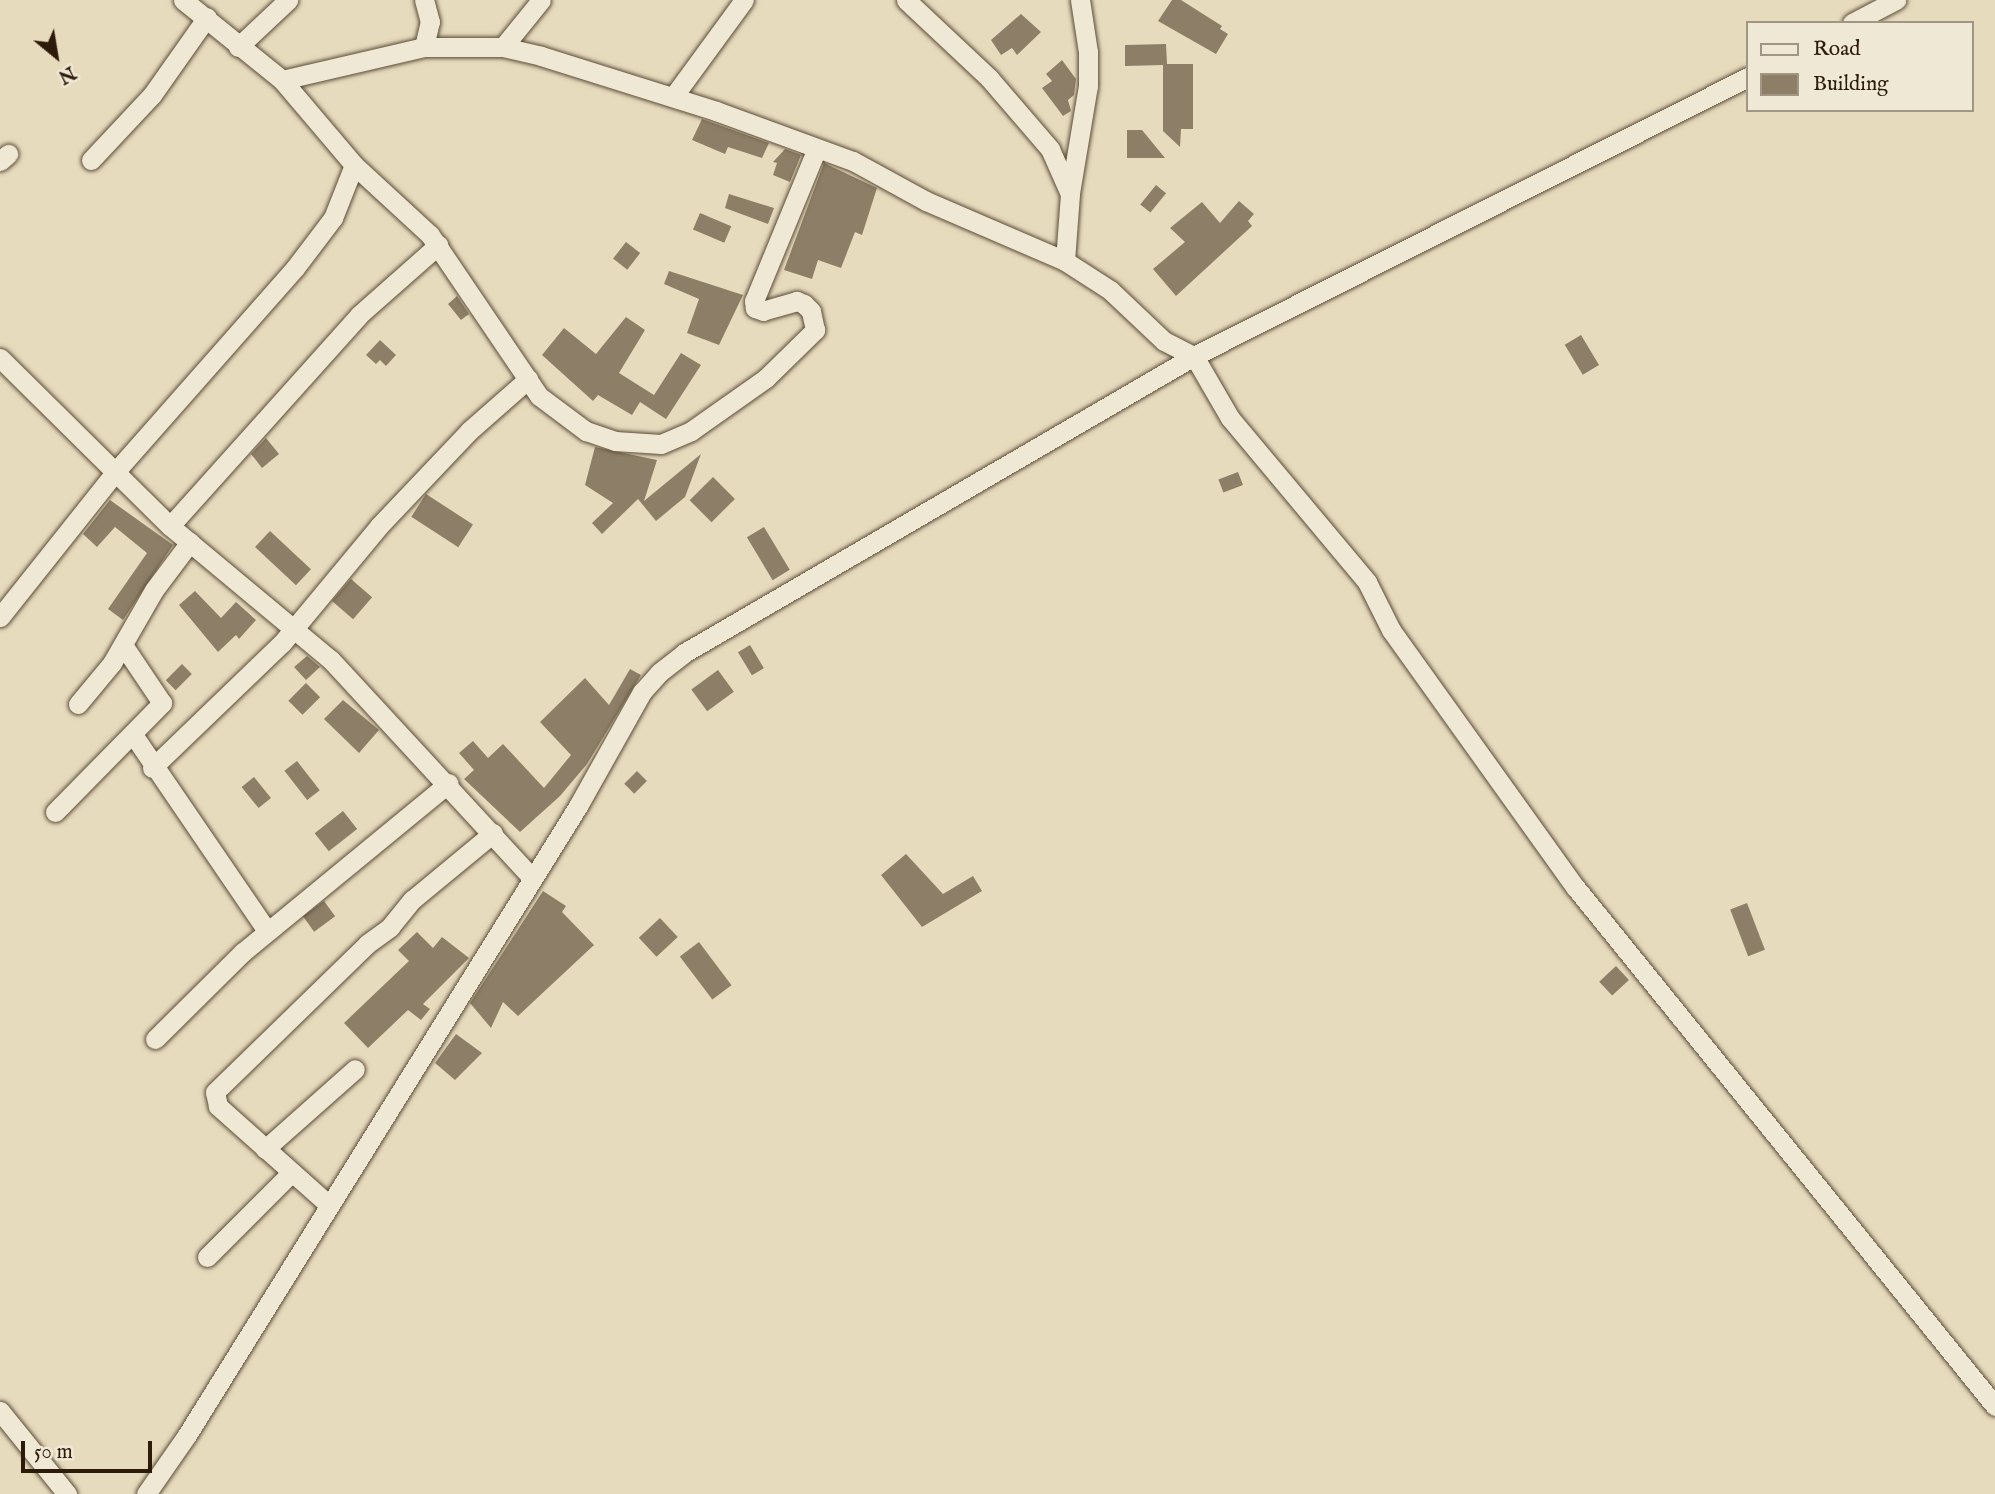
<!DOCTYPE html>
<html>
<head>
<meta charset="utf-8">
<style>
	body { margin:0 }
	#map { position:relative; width:1995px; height:1494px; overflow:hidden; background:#e7dbbe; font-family:"IM FELL English",serif }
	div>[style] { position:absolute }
	.building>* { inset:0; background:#8d7f67; transform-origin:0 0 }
	.roads { filter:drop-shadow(0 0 2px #5b4b36) drop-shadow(0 0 2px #5b4b36) }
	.minor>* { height:19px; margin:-9.5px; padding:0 9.5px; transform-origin:9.5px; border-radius:9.5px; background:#efe8d5 }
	span { translate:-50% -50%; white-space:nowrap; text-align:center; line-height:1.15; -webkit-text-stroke:7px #efe8d5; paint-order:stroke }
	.legend { position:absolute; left:1746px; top:21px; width:228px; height:91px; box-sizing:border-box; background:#efe8d5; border:2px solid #a19683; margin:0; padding:9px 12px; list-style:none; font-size:21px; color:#2c1b08 }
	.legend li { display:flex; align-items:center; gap:14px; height:35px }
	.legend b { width:35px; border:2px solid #a19683 }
	.north { position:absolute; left:21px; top:21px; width:70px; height:70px; -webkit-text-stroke:5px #efe8d5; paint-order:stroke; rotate:150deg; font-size:19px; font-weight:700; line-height:28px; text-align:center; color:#2c1b08 }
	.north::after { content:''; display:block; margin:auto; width:24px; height:32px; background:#2c1b08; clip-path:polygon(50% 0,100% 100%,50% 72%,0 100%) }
	.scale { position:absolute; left:21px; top:1441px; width:131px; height:32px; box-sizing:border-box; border:4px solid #2c1b08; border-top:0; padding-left:9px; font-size:21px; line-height:24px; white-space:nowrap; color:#2c1b08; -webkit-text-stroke:5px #efe8d5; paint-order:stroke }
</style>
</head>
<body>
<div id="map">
	<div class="building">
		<i style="clip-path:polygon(1172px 0,1181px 0,1222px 26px,1220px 29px,1228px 34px,1216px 54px,1158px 21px)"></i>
		<i style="clip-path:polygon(1021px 14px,1041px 32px,1017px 55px,1012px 48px,1001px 55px,991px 40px)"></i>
		<i style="clip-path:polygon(1166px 44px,1167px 64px,1193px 64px,1193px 129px,1181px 129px,1180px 147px,1163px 131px,1163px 65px,1125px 66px,1125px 45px)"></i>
		<i style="clip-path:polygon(1062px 60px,1076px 79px,1074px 95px,1068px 100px,1071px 111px,1063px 116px,1042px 88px,1052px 81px,1046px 74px)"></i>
		<i style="clip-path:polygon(702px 119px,769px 143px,762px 158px,728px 147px,725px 154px,692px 140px)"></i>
		<i style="clip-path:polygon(1127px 130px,1142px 130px,1165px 158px,1127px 158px)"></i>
		<i style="clip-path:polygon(785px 149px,801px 155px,790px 182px,773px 175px,777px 163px,773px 162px)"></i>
		<i style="clip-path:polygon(824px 163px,877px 188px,862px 235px,855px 232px,841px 268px,818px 260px,812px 279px,784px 270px)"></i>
		<i style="left:1156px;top:185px;width:13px;height:25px;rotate:39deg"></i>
		<i style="clip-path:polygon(729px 194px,774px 208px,768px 224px,725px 208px)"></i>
		<i style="clip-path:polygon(1239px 201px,1254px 214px,1248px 221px,1252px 226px,1176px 296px,1153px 269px,1185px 242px,1170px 228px,1202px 202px,1220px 223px)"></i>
		<i style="left:700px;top:213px;width:34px;height:18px;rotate:23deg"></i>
		<i style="left:626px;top:242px;width:18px;height:21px;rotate:38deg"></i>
		<i style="clip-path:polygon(669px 271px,743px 295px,719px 345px,687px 333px,699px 299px,664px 284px)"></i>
		<i style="clip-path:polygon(457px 296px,469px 314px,461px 320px,448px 304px)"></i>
		<i style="clip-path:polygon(626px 317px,645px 330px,619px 373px,654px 395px,681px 353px,701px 365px,666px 419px,640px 402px,632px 415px,598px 395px,593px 401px,542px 355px,564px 328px,596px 354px)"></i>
		<i style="left:1581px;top:335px;width:35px;height:19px;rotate:59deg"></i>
		<i style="clip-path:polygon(380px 340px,396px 355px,386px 366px,380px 360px,376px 364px,366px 355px)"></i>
		<i style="clip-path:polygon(266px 438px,279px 454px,262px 468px,251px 454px)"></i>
		<i style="clip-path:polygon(595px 447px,657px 460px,644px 501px,701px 454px,685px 497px,656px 521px,638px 499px,602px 534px,592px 523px,613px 503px,585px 485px)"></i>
		<i style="left:1238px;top:472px;width:14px;height:21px;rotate:69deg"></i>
		<i style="left:713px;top:477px;width:31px;height:33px;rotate:45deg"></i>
		<i style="left:426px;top:494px;width:56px;height:27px;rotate:33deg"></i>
		<i style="clip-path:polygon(110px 500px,173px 545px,123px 620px,108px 609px,147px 553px,115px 527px,97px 547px,83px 534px)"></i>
		<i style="left:764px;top:527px;width:50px;height:20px;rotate:59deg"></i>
		<i style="left:270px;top:531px;width:56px;height:22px;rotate:43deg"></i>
		<i style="left:351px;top:579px;width:28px;height:29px;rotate:41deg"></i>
		<i style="clip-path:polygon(195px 591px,221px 618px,236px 602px,256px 620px,239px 639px,236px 635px,218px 652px,179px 605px)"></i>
		<i style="left:750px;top:645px;width:27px;height:14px;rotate:59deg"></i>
		<i style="clip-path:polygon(307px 656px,320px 667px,306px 680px,294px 667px)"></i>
		<i style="left:182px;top:664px;width:14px;height:23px;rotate:45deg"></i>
		<i style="clip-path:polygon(630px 669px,641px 675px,587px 764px,560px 796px,520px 832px,464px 779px,474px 770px,459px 753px,473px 741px,488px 758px,503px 744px,544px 788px,571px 755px,540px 722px,585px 678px,609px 705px)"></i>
		<i style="left:718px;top:670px;width:27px;height:33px;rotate:54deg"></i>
		<i style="left:306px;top:683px;width:20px;height:25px;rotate:45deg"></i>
		<i style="clip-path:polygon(343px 700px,379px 730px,359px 753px,324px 719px)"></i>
		<i style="left:297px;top:761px;width:37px;height:16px;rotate:52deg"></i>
		<i style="left:637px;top:771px;width:14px;height:18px;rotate:45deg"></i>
		<i style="left:254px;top:777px;width:27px;height:16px;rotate:51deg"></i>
		<i style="left:343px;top:811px;width:23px;height:36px;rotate:52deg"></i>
		<i style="clip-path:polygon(906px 854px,943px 894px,973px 876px,982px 891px,922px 927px,881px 875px)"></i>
		<i style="clip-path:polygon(543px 891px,566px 906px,562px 912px,594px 945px,518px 1016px,503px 1002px,491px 1028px,470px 1003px)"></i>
		<i style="left:324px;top:901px;width:19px;height:26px;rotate:54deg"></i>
		<i style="left:1747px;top:903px;width:50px;height:18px;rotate:69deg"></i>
		<i style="left:660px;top:918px;width:26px;height:29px;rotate:47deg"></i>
		<i style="clip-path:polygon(417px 932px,433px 948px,442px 937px,469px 958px,423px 1004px,430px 1009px,421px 1020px,408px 1010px,368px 1048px,344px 1023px,409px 961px,398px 950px)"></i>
		<i style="left:699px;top:942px;width:54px;height:24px;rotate:53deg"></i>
		<i style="left:1616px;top:966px;width:19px;height:23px;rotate:47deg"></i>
		<i style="clip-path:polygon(456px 1034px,482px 1053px,455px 1080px,435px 1063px)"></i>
	</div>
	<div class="roads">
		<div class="minor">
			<i style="left:183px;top:0;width:127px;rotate:38.9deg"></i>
			<i style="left:282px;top:80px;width:111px;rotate:49.7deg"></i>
			<i style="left:354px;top:165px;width:103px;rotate:42.6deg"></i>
			<i style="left:430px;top:235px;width:194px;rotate:55.9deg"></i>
			<i style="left:539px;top:396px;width:59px;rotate:36.7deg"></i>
			<i style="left:586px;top:431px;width:31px;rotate:19deg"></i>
			<i style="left:615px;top:441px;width:46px;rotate:3.7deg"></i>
			<i style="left:661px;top:444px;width:33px;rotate:-23deg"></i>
			<i style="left:691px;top:431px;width:92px;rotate:-35.2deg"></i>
			<i style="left:766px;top:378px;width:69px;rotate:-44.4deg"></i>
			<i style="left:815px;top:330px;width:19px;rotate:-102deg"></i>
			<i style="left:811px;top:311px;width:10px;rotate:-135deg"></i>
			<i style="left:804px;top:304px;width:8px;rotate:-157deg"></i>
			<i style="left:797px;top:301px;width:35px;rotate:164deg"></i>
			<i style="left:763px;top:311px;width:9px;rotate:-159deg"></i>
			<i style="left:755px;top:308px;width:7px;rotate:-98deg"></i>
			<i style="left:754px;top:301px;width:165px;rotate:-67.6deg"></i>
			<i style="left:906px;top:0;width:114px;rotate:43.2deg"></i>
			<i style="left:989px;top:78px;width:94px;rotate:49.3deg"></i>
			<i style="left:1050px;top:149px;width:49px;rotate:66deg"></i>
			<i style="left:1070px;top:194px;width:67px;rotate:94.3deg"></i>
			<i style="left:1852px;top:23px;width:50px;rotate:-27.6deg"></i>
			<i style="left:238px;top:47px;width:69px;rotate:-43.2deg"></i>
			<i style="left:424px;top:47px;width:26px;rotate:-77deg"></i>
			<i style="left:430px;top:22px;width:23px;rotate:-105deg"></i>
			<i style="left:503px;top:47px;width:60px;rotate:-51deg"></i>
			<i style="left:282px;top:80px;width:146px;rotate:-13.1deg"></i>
			<i style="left:424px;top:47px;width:79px"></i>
			<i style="left:503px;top:47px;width:39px;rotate:13deg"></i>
			<i style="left:541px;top:56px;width:183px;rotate:17.4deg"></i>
			<i style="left:716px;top:111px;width:146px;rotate:20.1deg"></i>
			<i style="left:853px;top:161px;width:83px;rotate:28.7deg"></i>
			<i style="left:926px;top:201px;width:151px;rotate:23.3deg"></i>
			<i style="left:1065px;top:261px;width:54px;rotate:32.8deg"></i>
			<i style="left:1110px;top:290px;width:74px;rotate:43.4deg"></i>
			<i style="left:1164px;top:341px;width:34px;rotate:27deg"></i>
			<i style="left:1194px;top:356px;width:72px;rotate:59.9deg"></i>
			<i style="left:1230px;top:418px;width:214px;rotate:50.1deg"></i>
			<i style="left:1367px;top:582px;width:54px;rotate:63.4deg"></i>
			<i style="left:1391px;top:630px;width:317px;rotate:54.4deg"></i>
			<i style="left:1576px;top:888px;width:666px;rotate:51.03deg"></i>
			<i style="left:673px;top:97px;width:120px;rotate:-53.8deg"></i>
			<i style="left:91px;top:160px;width:89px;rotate:-46.8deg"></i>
			<i style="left:152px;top:95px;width:95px;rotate:-54.8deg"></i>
			<i style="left:0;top:161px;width:11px;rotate:-41deg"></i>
			<i style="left:1070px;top:193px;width:109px;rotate:-80.5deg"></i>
			<i style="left:1088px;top:86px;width:34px;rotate:-90deg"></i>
			<i style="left:1088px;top:52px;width:53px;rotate:-98.7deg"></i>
			<i style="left:0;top:358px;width:239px;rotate:44.7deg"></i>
			<i style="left:170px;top:526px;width:209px;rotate:39.8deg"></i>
			<i style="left:331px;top:660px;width:297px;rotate:47.3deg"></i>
			<i style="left:170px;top:526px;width:283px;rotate:-48.1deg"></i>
			<i style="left:359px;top:315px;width:106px;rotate:-41.5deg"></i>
			<i style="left:0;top:617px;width:186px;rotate:-51.5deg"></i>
			<i style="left:116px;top:471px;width:271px;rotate:-48.6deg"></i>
			<i style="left:295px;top:268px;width:63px;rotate:-52.8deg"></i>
			<i style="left:333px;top:218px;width:57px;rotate:-68.4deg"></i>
			<i style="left:78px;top:704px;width:53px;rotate:-50.3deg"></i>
			<i style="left:112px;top:663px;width:84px;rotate:-60.1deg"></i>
			<i style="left:154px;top:590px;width:60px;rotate:-53.1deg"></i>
			<i style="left:134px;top:736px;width:236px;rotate:55.7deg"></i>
			<i style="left:152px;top:768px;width:180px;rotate:-43.9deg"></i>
			<i style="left:282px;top:643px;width:152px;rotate:-50.3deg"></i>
			<i style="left:379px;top:526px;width:131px;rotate:-46.5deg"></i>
			<i style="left:469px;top:431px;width:79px;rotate:-41.4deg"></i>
			<i style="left:55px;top:812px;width:153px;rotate:-45.5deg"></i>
			<i style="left:162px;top:703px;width:70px;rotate:-123.9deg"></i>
			<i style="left:155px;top:1039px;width:124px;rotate:-44.7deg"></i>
			<i style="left:243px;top:952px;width:266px;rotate:-39.4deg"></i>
			<i style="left:265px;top:1149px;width:120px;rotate:-41.6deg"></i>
			<i style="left:329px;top:1205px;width:149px;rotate:-138.3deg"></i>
			<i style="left:218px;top:1106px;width:14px;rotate:-102deg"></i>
			<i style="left:215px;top:1092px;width:212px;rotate:-44.2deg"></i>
			<i style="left:367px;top:944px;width:29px;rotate:-36deg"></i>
			<i style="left:390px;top:927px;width:35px;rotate:-51deg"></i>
			<i style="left:412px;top:900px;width:105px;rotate:-39.6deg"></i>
			<i style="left:207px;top:1257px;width:120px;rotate:-45deg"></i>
			<i style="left:0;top:1411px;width:107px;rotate:51.1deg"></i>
			<i style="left:146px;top:1494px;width:72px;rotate:-55.2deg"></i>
			<i style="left:187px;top:1435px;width:741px;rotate:-58.13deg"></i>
			<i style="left:578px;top:806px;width:131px;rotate:-60.7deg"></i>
			<i style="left:642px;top:692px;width:27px;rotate:-48deg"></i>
			<i style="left:660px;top:672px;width:31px;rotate:-38deg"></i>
			<i style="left:684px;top:653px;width:590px;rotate:-30.21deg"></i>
			<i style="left:1194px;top:356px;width:620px;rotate:-26.73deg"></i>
		</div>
	</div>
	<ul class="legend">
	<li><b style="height:9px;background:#efe8d5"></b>Road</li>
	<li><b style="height:19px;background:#8d7f67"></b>Building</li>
	</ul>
	<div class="north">N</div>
	<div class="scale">50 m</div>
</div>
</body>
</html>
